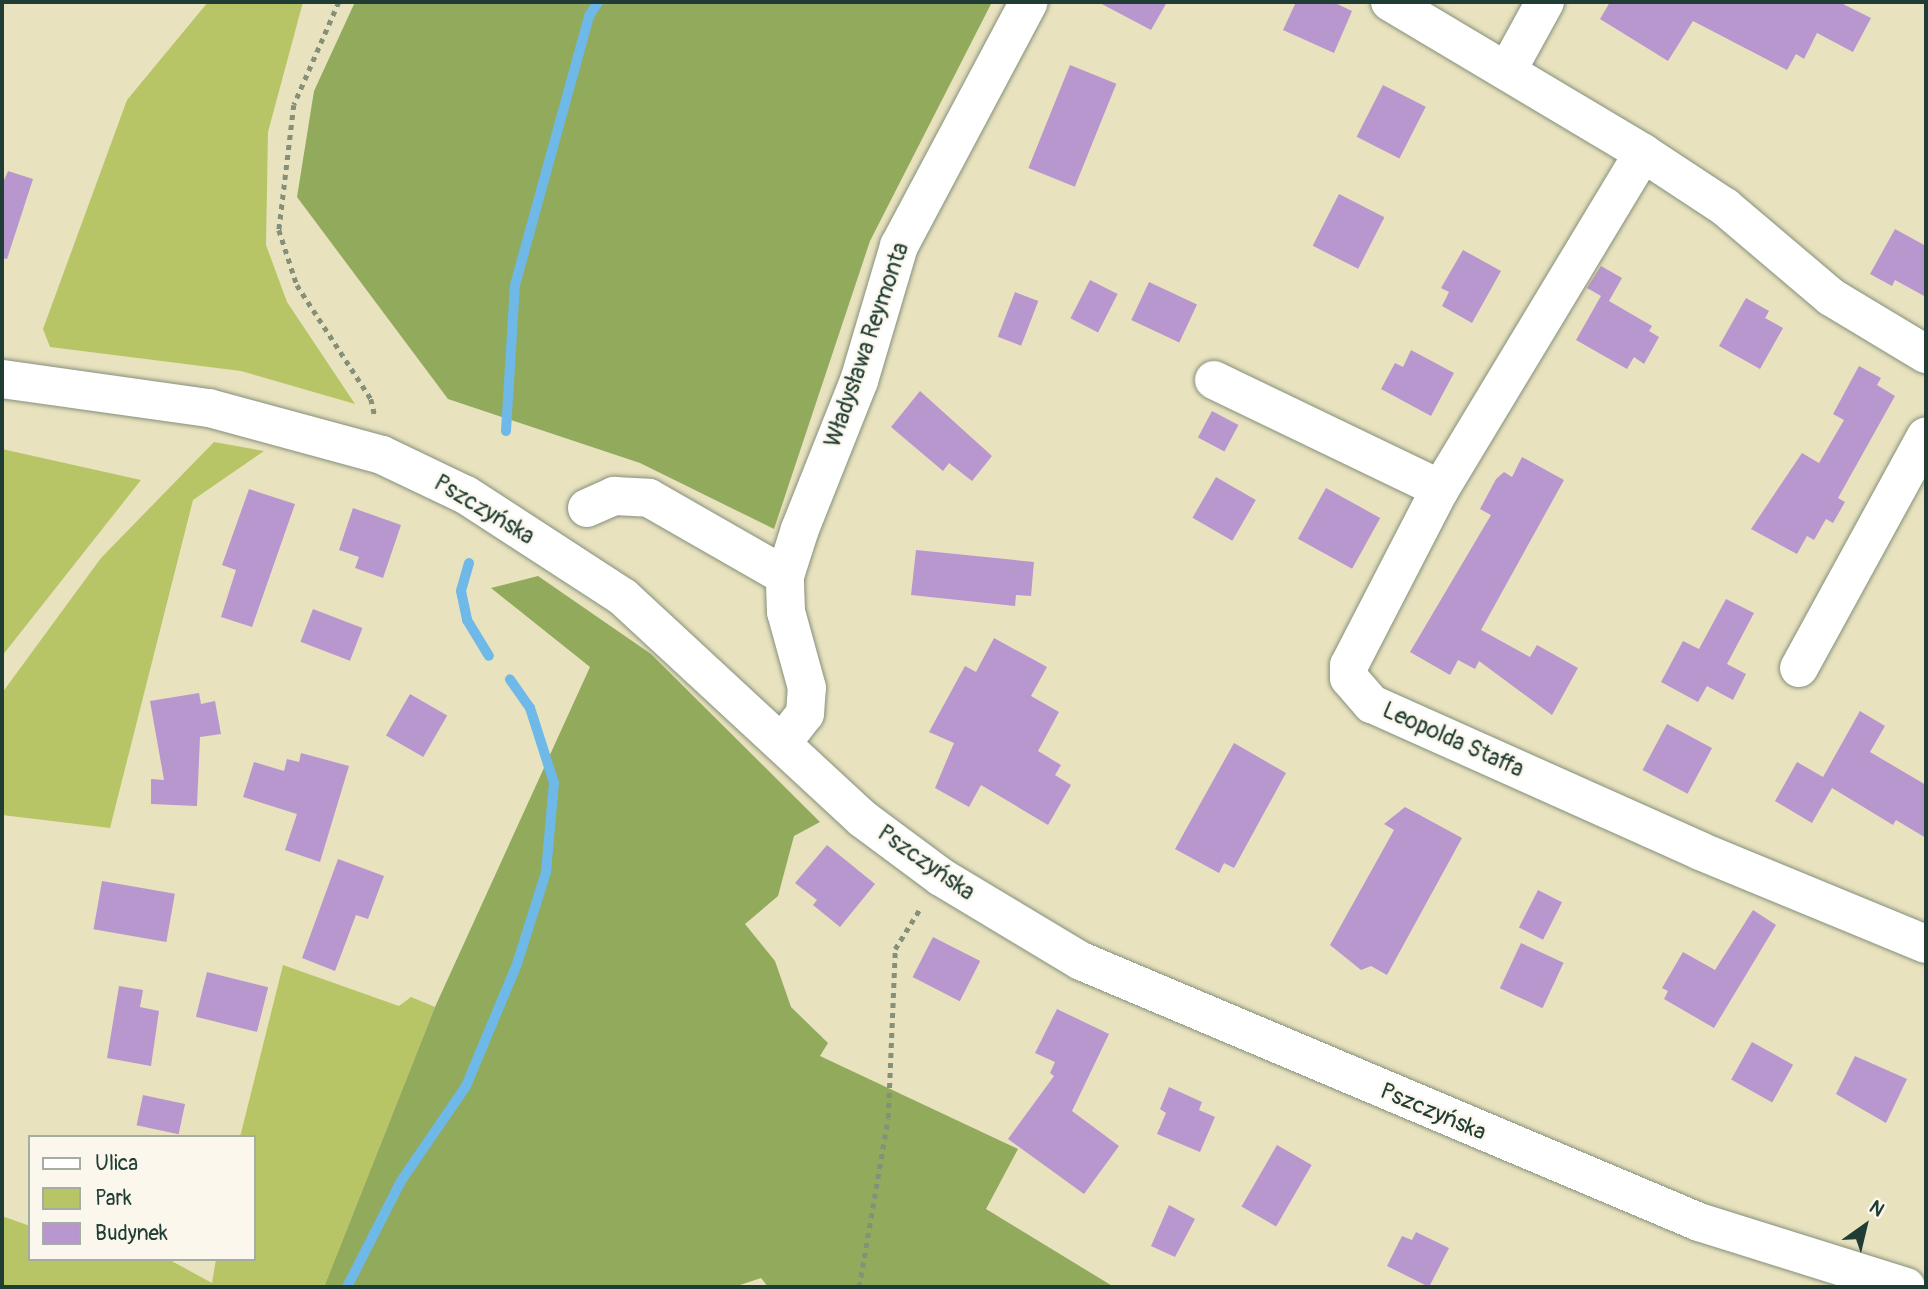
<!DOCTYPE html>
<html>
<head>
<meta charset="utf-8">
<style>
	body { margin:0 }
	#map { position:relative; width:1928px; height:1289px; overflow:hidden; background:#e9e2bf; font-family:Pangolin,sans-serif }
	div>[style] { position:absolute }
	.green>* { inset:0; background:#b7c567 }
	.forest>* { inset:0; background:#91aa5c }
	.stream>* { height:10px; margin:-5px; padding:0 5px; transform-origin:5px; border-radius:5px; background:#6fb9e8 }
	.building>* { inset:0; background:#b897ce; transform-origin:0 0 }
	.path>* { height:4.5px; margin-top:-2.25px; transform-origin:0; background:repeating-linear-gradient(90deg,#84907a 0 5px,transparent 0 10px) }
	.roads { filter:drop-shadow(0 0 2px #84907a) drop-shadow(0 0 2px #84907a) }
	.minor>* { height:38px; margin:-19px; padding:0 19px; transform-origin:19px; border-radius:19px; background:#fff }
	span { translate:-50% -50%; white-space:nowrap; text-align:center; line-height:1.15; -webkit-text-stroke:5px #fbf7ec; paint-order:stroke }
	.street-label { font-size:23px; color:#1f3d34 }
	.frame { position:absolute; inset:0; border:4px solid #1f3d34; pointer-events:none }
	.legend { position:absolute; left:28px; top:1135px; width:228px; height:126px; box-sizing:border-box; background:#fbf7ec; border:2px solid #a3ada2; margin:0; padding:9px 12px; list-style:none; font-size:21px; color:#1f3d34 }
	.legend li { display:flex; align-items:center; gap:14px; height:35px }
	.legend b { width:35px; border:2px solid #a3ada2 }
	.north { position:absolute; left:1830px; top:1191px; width:70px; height:70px; -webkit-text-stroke:5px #fbf7ec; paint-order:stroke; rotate:34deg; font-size:19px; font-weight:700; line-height:28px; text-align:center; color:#1f3d34 }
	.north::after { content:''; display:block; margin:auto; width:24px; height:32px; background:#1f3d34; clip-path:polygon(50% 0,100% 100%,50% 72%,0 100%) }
</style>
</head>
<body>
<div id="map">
	<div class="green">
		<i style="clip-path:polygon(208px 2px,303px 2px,268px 132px,266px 245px,287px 302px,355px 404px,241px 371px,50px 347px,43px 329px,127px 100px)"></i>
		<i style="clip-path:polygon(214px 442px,264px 451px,193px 500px,110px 828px,2px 815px,2px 693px,101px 558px)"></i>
		<i style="clip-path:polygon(2px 449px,141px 480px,2px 656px)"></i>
		<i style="clip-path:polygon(283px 965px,399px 1006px,411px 997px,435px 1007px,324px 1287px,2px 1287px,2px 1216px,30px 1226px,30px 1259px,168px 1259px,212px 1283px,216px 1259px,254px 1259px,254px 1137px,240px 1137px)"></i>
	</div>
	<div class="forest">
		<i style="clip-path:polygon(355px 2px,992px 2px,870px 241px,774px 529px,640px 463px,448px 399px,297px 197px,314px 91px)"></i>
		<i style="clip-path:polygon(538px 576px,651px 654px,820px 822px,794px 836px,778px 896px,745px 924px,775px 961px,791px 1007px,828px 1043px,820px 1056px,1018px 1149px,986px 1209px,1114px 1287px,768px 1287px,761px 1278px,734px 1287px,324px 1287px,435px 1007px,590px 667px,491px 588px)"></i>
	</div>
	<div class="stream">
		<i style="left:506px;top:431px;width:146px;rotate:-86.5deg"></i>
		<i style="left:515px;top:285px;width:279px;rotate:-74.6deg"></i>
		<i style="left:589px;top:16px;width:17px;rotate:-57deg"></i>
		<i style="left:469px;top:563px;width:29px;rotate:106deg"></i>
		<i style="left:461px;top:591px;width:30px;rotate:78deg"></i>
		<i style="left:467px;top:620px;width:42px;rotate:58.6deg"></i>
		<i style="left:347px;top:1287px;width:119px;rotate:-63deg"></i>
		<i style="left:401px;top:1181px;width:115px;rotate:-55.6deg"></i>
		<i style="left:466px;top:1086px;width:132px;rotate:-67.3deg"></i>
		<i style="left:517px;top:964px;width:96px;rotate:-72.5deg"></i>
		<i style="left:546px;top:872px;width:89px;rotate:-84.9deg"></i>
		<i style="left:554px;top:783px;width:79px;rotate:-107.7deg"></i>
		<i style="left:530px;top:708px;width:35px;rotate:-125deg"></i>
	</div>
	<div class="building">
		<i style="clip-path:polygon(1098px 2px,1167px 2px,1151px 30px)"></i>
		<i style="clip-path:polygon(1296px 2px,1333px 2px,1352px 11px,1334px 53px,1283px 30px)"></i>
		<i style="clip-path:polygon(1610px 2px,1839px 2px,1871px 18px,1853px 52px,1817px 33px,1804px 59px,1796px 54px,1787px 70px,1693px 21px,1668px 61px,1600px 19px)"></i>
		<i style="left:1070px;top:65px;width:50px;height:111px;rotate:22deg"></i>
		<i style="left:1383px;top:85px;width:48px;height:58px;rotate:27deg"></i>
		<i style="clip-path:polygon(8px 171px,33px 179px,7px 259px,2px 258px,2px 185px)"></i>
		<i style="left:1339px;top:194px;width:51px;height:58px;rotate:27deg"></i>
		<i style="clip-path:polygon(1895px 229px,1926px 246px,1926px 297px,1895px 280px,1892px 286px,1870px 274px)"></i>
		<i style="clip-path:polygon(1463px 250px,1501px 271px,1472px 323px,1442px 306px,1449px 292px,1441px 288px)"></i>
		<i style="clip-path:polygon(1601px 266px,1622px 278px,1609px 301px,1652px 326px,1649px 331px,1659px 337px,1644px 364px,1634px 357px,1627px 369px,1576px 340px,1601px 296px,1587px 288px)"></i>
		<i style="left:1090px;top:280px;width:31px;height:43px;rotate:27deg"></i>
		<i style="left:1149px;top:282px;width:53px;height:42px;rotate:25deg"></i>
		<i style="left:1015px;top:292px;width:25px;height:48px;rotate:21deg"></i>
		<i style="clip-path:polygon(1746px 298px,1769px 311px,1765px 318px,1783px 328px,1760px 369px,1719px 346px)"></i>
		<i style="clip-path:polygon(1411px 350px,1454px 373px,1431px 416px,1381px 389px,1395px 363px,1403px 367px)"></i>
		<i style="clip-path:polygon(1859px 366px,1881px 378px,1877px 385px,1895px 396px,1838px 498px,1845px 502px,1833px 523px,1826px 519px,1814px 540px,1807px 536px,1797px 554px,1751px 529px,1802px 453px,1819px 463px,1844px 420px,1833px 414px)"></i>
		<i style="clip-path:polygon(920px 391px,992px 456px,972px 481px,949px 463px,943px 471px,891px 427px)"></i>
		<i style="left:1212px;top:411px;width:30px;height:30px;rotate:28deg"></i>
		<i style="clip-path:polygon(1522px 457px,1564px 480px,1481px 630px,1530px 657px,1537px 645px,1578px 668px,1552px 715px,1479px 661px,1475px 669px,1458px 660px,1450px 675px,1410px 652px,1491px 515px,1480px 509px,1496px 479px,1504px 472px,1512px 477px)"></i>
		<i style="left:1216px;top:477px;width:46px;height:47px;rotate:30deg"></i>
		<i style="left:1326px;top:488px;width:62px;height:58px;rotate:29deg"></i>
		<i style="clip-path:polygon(249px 489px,295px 504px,252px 627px,221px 617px,236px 570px,222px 565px)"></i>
		<i style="clip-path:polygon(353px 508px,401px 525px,383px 578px,355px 568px,359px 557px,339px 550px)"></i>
		<i style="clip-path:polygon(916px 550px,1034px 562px,1031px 596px,1016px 595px,1015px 606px,911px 595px)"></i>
		<i style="clip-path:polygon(1726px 599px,1754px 613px,1727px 664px,1746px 674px,1733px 700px,1707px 686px,1698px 702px,1661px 682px,1683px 641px,1699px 649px)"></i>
		<i style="left:313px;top:609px;width:53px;height:35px;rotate:21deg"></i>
		<i style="clip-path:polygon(994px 638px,1047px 667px,1031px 696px,1059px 712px,1038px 751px,1061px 765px,1055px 775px,1071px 785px,1048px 825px,981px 785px,969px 807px,935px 788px,954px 743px,929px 732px,965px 666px,976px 672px)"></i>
		<i style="clip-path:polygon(199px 693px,201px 704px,215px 701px,221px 734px,200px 737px,197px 806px,151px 804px,151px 779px,164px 780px,150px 701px)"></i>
		<i style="left:410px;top:694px;width:43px;height:48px;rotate:30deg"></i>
		<i style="clip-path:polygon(1860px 711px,1885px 726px,1870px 752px,1926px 785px,1926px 838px,1896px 820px,1893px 825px,1832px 788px,1812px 823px,1775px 801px,1797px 762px,1823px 777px)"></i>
		<i style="left:1667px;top:724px;width:51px;height:52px;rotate:28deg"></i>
		<i style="clip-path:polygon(1234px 743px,1286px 773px,1234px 868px,1224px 863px,1219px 873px,1175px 849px)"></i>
		<i style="clip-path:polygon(301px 753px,349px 766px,320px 862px,285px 850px,297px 814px,243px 797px,254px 762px,284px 771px,287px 759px,299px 762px)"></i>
		<i style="clip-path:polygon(1405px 807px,1462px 838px,1387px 975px,1371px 966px,1361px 970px,1330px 945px,1394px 830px,1384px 824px)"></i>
		<i style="clip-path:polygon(827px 845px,875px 884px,840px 927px,813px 905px,817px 900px,795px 883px)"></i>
		<i style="clip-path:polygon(338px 859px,384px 876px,368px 919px,356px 915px,335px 971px,302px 958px)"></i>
		<i style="left:102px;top:881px;width:74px;height:49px;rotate:10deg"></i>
		<i style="left:1538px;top:890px;width:27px;height:42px;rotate:27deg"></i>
		<i style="clip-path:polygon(1753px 910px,1776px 925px,1714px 1028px,1664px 999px,1668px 991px,1662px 988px,1683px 952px,1715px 970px)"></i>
		<i style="left:933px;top:937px;width:53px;height:45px;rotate:27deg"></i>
		<i style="left:1521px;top:943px;width:47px;height:50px;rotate:25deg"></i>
		<i style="left:207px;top:972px;width:63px;height:46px;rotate:14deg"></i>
		<i style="clip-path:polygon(119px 986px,143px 990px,140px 1007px,159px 1011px,151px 1066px,107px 1058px)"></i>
		<i style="clip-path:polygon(1057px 1009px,1109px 1034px,1072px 1111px,1119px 1146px,1084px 1194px,1008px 1139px,1054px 1076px,1050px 1073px,1055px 1062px,1035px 1053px)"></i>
		<i style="left:1752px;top:1042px;width:47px;height:43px;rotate:29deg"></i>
		<i style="clip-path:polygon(1855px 1056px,1907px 1079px,1886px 1123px,1836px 1094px)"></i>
		<i style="clip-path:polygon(1169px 1087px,1202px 1102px,1199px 1110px,1215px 1117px,1200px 1152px,1157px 1134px,1166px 1113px,1160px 1109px)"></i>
		<i style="left:143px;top:1095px;width:43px;height:31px;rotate:12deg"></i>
		<i style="left:1277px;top:1145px;width:40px;height:71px;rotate:30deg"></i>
		<i style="clip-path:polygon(1169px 1205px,1195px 1219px,1175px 1257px,1151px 1246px)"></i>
		<i style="clip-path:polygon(1416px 1232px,1449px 1248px,1429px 1287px,1387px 1266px,1402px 1236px,1412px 1240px)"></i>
	</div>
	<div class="path">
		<i style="left:339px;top:2px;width:112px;rotate:113.6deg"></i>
		<i style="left:294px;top:105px;width:126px;rotate:96.8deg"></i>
		<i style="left:279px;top:230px;width:58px;rotate:71.9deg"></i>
		<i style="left:297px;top:285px;width:136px;rotate:57deg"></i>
		<i style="left:371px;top:399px;width:17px;rotate:77deg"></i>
		<i style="left:859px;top:1287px;width:171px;rotate:-80.3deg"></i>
		<i style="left:888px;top:1118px;width:169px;rotate:-87.6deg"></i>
		<i style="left:895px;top:949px;width:49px;rotate:-58.2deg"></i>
	</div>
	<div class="roads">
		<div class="minor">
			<i style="left:1390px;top:2px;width:295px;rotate:30.8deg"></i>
			<i style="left:1643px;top:153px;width:98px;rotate:33.4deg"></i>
			<i style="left:1725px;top:207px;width:139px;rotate:40.3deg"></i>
			<i style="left:1831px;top:297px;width:111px;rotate:31deg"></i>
			<i style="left:1507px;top:71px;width:79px;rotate:-61.2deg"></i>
			<i style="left:1643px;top:153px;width:393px;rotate:121.1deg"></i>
			<i style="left:1440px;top:489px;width:198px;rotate:117.3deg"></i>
			<i style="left:1349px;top:665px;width:13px;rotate:90deg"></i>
			<i style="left:1349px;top:678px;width:35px;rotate:49deg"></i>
			<i style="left:1372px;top:704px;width:359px;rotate:24.1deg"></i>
			<i style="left:1700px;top:851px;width:244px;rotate:22.4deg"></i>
			<i style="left:2px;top:379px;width:209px;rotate:8deg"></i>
			<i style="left:209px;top:408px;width:179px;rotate:15.2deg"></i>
			<i style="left:382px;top:455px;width:93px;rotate:25.5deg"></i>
			<i style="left:466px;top:495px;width:187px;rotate:33deg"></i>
			<i style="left:623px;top:597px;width:327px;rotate:42.8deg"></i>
			<i style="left:863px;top:819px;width:97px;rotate:36.6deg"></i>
			<i style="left:941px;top:877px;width:163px;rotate:31deg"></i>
			<i style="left:1081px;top:961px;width:671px;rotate:22.9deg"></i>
			<i style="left:1699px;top:1222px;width:217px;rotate:17.4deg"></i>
			<i style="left:1214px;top:380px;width:251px;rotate:25.7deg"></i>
			<i style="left:587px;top:508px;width:30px;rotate:-24deg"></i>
			<i style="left:614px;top:496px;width:35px;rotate:3deg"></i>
			<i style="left:649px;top:498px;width:157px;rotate:29.8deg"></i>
			<i style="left:1799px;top:668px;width:264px;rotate:-61.3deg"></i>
			<i style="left:782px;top:743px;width:37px;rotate:-52deg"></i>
			<i style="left:805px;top:714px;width:26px;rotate:-86deg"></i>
			<i style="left:807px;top:688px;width:79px;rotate:-105.4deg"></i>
			<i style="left:786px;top:612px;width:36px;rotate:-92deg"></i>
			<i style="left:785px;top:576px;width:49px;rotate:-72.3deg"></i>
			<i style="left:800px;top:529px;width:159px;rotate:-68.3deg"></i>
			<i style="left:859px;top:381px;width:141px;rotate:-73.5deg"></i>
			<i style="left:899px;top:246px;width:276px;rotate:-62deg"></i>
		</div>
	</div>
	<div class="street-label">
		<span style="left:867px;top:345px;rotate:-71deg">Władysława Reymonta</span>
		<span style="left:484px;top:510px;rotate:31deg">Pszczyńska</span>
		<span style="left:1453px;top:740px;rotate:24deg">Leopolda Staffa</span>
		<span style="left:926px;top:863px;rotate:35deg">Pszczyńska</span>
		<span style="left:1433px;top:1112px;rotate:23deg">Pszczyńska</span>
	</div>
	<div class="frame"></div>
	<ul class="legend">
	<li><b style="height:9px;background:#fff"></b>Ulica</li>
	<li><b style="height:19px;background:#b7c567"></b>Park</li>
	<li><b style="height:19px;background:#b897ce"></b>Budynek</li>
	</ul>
	<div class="north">N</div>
</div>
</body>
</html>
